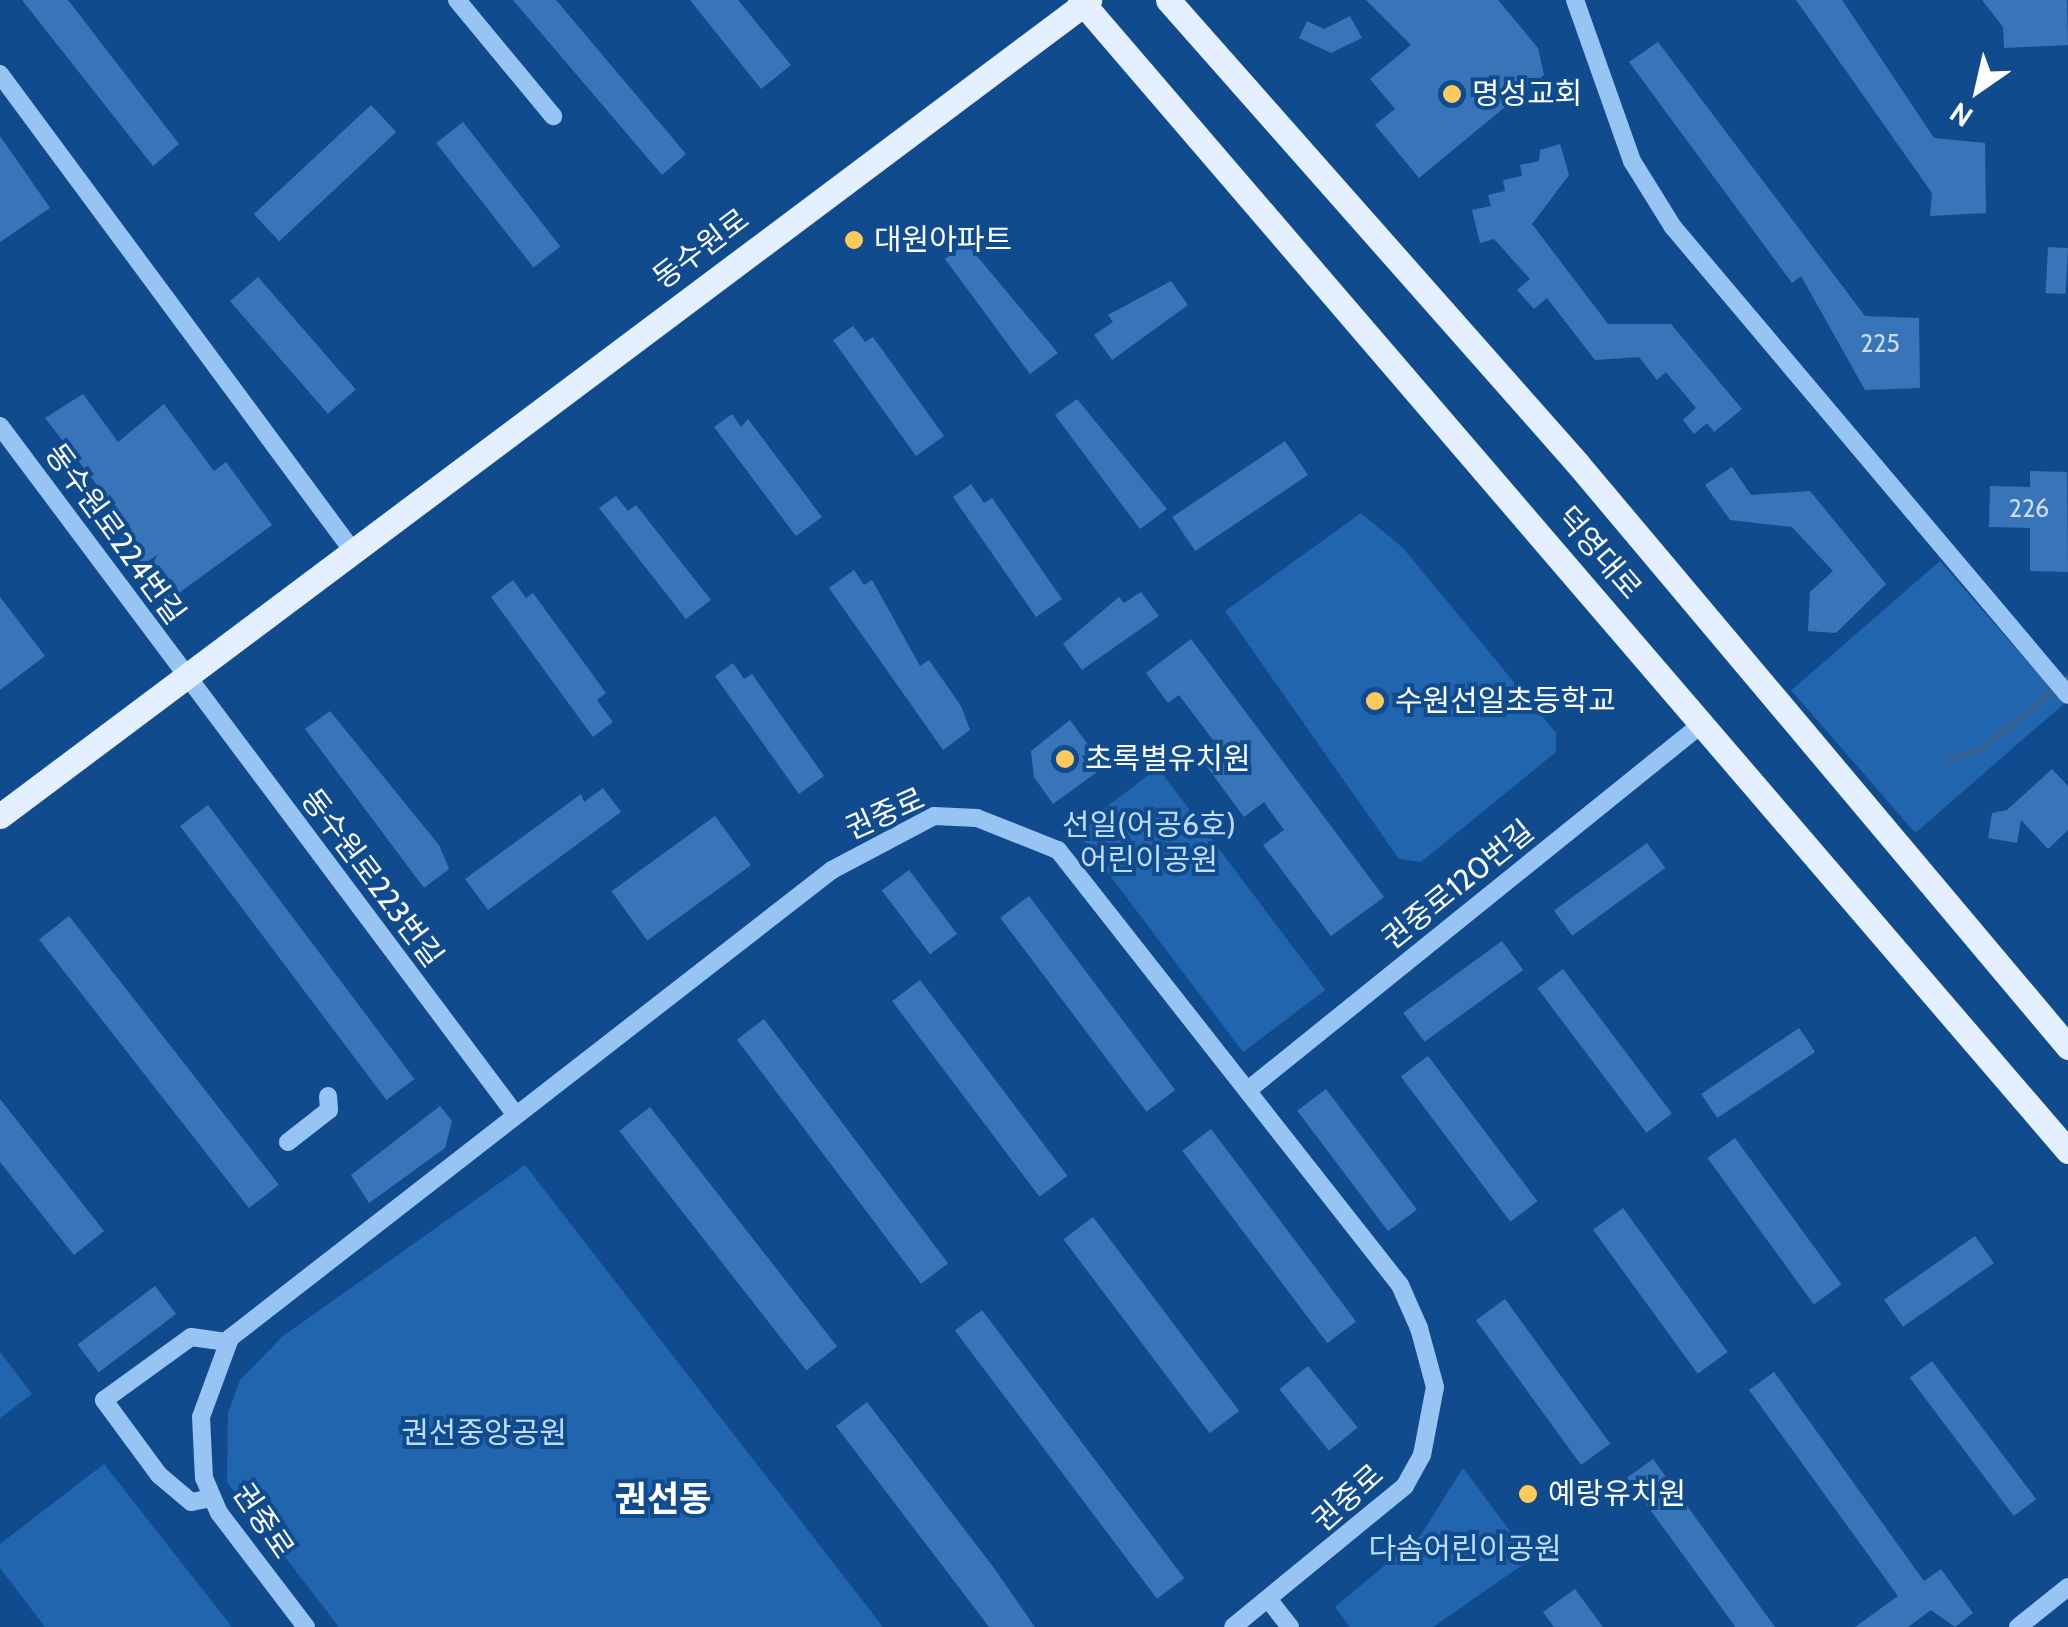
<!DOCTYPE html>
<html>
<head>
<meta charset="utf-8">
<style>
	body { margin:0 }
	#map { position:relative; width:2068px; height:1627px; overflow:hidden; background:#104b8e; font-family:Cabin,"Noto Sans KR",sans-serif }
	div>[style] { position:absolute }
	.green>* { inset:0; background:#2165ae; transform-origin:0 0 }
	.stream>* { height:6px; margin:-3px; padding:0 3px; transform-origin:3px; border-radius:3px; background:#346092 }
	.building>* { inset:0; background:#3875b8; transform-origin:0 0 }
	.minor>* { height:18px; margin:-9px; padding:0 9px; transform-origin:9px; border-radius:9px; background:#98c4f3 }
	.major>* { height:25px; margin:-12.5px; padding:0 12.5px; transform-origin:12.5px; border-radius:12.5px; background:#e4efff }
	.dots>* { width:28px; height:28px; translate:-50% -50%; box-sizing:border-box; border:5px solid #104b8e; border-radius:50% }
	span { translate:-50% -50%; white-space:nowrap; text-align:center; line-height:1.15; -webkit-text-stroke:8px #104b8e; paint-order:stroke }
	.number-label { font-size:25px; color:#cddced }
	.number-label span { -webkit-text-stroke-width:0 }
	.poi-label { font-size:30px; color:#fff }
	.left { translate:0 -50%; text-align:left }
	.street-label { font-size:30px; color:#fff }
	.park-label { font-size:30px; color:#bfddfd }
	.quarter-label { font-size:35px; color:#fff; font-weight:700 }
	.north { position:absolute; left:1928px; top:40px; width:100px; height:100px; -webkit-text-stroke:8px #104b8e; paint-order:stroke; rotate:214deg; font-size:28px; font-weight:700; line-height:40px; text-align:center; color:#fff }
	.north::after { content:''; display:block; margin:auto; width:35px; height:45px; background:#fff; clip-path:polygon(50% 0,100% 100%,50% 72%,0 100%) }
</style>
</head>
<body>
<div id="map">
	<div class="green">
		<i style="clip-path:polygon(1361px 513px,1403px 548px,1556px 733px,1556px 752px,1421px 862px,1399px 859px,1225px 611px)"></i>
		<i style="left:1940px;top:561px;width:189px;height:197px;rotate:49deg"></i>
		<i style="left:1158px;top:768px;width:278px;height:103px;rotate:53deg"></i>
		<i style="clip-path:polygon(525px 1165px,883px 1627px,339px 1627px,227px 1482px,228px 1413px,240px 1380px,283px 1336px)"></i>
		<i style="clip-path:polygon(0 1352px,32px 1394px,0 1418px)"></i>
		<i style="clip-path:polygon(104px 1464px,232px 1627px,45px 1627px,0 1568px,0 1544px)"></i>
		<i style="clip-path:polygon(1463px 1468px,1531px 1559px,1433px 1627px,1350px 1627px,1335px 1607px,1420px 1536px)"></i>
	</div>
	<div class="stream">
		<i style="left:1950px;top:758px;width:32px;rotate:-14deg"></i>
		<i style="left:1981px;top:750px;width:113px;rotate:-39.6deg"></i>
	</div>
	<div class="building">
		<i style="clip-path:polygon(22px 0,68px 0,179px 144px,153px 166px)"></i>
		<i style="clip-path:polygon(513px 0,556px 0,686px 154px,662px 175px)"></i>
		<i style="clip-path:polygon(690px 0,738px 0,791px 65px,761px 89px)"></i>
		<i style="clip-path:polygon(1366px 0,1498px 0,1538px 48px,1544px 75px,1419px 178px,1375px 125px,1395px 109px,1370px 79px,1411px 45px)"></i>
		<i style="clip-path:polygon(1796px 0,1842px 0,1934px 138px,1985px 143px,1986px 213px,1930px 216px,1932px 193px)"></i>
		<i style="clip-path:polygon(1982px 0,2067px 0,2068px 45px,2004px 48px,2003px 27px)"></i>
		<i style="clip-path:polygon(1350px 16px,1362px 38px,1331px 53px,1299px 38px,1307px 21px,1324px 29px)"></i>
		<i style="clip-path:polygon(1658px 42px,1865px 316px,1919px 318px,1920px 388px,1865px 390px,1801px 276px,1792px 283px,1629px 62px)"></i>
		<i style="left:371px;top:105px;width:37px;height:160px;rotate:47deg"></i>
		<i style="left:463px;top:122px;width:158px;height:34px;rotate:52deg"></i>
		<i style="clip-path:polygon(0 136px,50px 208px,0 242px)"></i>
		<i style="clip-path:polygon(1560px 144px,1569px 175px,1532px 224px,1608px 324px,1671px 324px,1742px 409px,1714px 432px,1707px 423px,1694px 434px,1683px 420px,1696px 408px,1666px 372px,1657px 380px,1639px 357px,1595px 360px,1547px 298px,1534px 309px,1517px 290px,1530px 279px,1494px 239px,1480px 243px,1472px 210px,1491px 206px,1488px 195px,1505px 191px,1503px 180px,1522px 176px,1520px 165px,1539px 161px,1540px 150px)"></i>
		<i style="clip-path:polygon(966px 243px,1058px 353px,1030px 374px,945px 259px)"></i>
		<i style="left:2048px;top:247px;width:20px;height:46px;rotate:3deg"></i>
		<i style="left:258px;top:277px;width:149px;height:37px;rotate:49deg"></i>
		<i style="clip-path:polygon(1171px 281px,1188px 305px,1112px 360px,1094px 335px,1113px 322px,1108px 315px)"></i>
		<i style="clip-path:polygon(853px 326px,865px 342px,873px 337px,944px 436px,916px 456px,833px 340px)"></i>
		<i style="clip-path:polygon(83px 394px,118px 442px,164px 404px,214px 471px,226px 462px,272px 525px,168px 601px,120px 539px,132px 530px,45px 418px)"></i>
		<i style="clip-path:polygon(1077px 399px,1167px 509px,1140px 529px,1055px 415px)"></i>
		<i style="clip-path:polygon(732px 414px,741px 427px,748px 419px,822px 517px,796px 536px,714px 427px)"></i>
		<i style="left:1285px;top:441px;width:41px;height:136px;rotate:56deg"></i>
		<i style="clip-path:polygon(1732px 467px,1751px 495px,1810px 491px,1886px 584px,1836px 633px,1808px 631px,1810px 592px,1833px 571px,1792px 527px,1730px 520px,1705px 485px)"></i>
		<i style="clip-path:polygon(2030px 471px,2067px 472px,2068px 572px,2030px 571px,2030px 528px,1989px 527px,1990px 486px,2030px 487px)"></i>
		<i style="clip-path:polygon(971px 484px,984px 503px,992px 498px,1062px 599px,1036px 617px,953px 497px)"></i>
		<i style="clip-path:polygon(616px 496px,628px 511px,636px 505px,711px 600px,686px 619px,599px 508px)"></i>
		<i style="clip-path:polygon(854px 570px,864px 585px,872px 580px,920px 666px,929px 660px,961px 706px,970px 730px,943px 750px,829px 588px)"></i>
		<i style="clip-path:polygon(513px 580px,526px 598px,533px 593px,606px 693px,597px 700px,613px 722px,593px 737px,491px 597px)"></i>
		<i style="clip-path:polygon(1141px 592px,1159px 616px,1082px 670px,1063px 644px,1119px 597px,1124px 603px)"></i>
		<i style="clip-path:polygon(0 597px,45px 656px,0 690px)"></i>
		<i style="clip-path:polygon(1191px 639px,1384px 897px,1331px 936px,1263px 845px,1284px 830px,1264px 802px,1244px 817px,1202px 760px,1219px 748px,1179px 695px,1168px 703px,1146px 673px)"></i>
		<i style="clip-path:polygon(733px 663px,744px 679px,752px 674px,824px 776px,799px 794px,715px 676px)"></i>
		<i style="clip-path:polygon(330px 711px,439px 845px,449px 869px,424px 888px,305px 729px)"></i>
		<i style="clip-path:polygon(1070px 720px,1104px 767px,1053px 804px,1034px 777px,1031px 751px)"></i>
		<i style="clip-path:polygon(2052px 769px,2068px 786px,2068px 830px,2048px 849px,2021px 820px,2017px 843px,1988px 838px,1992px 813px,2007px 810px)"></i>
		<i style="clip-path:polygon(603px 788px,621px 812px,488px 910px,465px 879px,581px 794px,584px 802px)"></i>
		<i style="left:208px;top:805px;width:343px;height:35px;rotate:53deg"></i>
		<i style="left:715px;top:816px;width:61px;height:128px;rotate:54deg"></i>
		<i style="left:1647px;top:843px;width:31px;height:115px;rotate:54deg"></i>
		<i style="left:909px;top:870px;width:80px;height:34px;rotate:53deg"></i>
		<i style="left:1029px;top:896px;width:243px;height:36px;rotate:53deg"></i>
		<i style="left:69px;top:916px;width:341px;height:38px;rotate:52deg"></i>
		<i style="left:1502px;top:941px;width:36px;height:122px;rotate:54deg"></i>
		<i style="left:1563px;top:969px;width:181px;height:32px;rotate:53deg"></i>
		<i style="left:920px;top:980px;width:245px;height:35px;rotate:53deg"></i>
		<i style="left:764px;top:1019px;width:306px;height:34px;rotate:53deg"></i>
		<i style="left:1799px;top:1028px;width:29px;height:118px;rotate:56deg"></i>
		<i style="left:1428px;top:1056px;width:182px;height:34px;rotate:53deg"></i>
		<i style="left:1326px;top:1089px;width:151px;height:36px;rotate:53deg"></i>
		<i style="clip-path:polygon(0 1099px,104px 1231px,74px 1255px,0 1162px)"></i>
		<i style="clip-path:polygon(440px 1106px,452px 1121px,445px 1148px,369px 1203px,351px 1175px)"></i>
		<i style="left:650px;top:1107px;width:304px;height:39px;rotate:52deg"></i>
		<i style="left:1211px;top:1129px;width:241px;height:36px;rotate:53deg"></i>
		<i style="left:1735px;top:1138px;width:181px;height:34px;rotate:54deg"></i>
		<i style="left:1623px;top:1208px;width:178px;height:37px;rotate:54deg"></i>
		<i style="left:1093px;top:1217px;width:243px;height:37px;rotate:53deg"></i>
		<i style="left:1975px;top:1236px;width:33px;height:111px;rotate:55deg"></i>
		<i style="left:155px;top:1286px;width:35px;height:97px;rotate:53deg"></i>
		<i style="left:1505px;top:1299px;width:179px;height:36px;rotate:54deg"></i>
		<i style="left:982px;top:1310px;width:336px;height:34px;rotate:53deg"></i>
		<i style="left:1932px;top:1361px;width:173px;height:28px;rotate:53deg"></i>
		<i style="left:1308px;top:1366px;width:79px;height:37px;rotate:51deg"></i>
		<i style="clip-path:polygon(1774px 1372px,1924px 1581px,1941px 1569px,1973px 1613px,1955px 1627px,1931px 1610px,1908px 1627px,1855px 1627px,1898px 1596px,1749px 1390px)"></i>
		<i style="clip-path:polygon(867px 1402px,994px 1568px,1035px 1627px,989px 1627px,836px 1426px)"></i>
		<i style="left:1653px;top:1459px;width:209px;height:32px;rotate:54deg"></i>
		<i style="clip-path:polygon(1575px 1589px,1603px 1627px,1554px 1627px,1543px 1612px)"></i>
	</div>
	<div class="minor">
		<i style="left:457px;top:0;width:151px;rotate:50.4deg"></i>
		<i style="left:1575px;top:0;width:171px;rotate:70.5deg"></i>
		<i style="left:1632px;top:161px;width:78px;rotate:58.2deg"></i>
		<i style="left:1673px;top:227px;width:612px;rotate:49.84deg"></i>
		<i style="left:0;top:74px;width:592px;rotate:53.52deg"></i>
		<i style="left:0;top:426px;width:859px;rotate:53.18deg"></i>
		<i style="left:1248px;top:1090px;width:585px;rotate:-38.89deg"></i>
		<i style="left:288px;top:1142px;width:52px;rotate:-38deg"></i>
		<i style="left:329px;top:1110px;width:14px;rotate:-94deg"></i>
		<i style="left:212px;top:1498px;width:21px;rotate:169deg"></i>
		<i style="left:191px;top:1502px;width:42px;rotate:-139.8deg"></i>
		<i style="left:159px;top:1475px;width:93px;rotate:-126.3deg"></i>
		<i style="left:104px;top:1400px;width:107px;rotate:-35.9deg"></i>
		<i style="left:191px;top:1337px;width:37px;rotate:8deg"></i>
		<i style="left:1269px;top:1600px;width:34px;rotate:52deg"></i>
		<i style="left:306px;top:1627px;width:143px;rotate:-127.3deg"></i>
		<i style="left:219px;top:1513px;width:38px;rotate:-113deg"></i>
		<i style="left:204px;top:1478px;width:61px;rotate:-92.8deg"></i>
		<i style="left:201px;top:1417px;width:84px;rotate:-69.8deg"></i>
		<i style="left:230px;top:1338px;width:763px;rotate:-37.86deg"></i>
		<i style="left:832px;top:870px;width:115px;rotate:-27.9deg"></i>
		<i style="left:934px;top:816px;width:43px;rotate:2.7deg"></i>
		<i style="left:977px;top:818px;width:87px;rotate:21.6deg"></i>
		<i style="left:1058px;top:850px;width:553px;rotate:51.83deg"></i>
		<i style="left:1400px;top:1285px;width:47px;rotate:66.2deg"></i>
		<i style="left:1419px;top:1328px;width:61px;rotate:74.8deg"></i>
		<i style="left:1435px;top:1387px;width:69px;rotate:100.8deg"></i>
		<i style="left:1422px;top:1455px;width:35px;rotate:119deg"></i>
		<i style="left:1405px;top:1486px;width:222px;rotate:140.7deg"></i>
		<i style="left:2018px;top:1627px;width:64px;rotate:-38.7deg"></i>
	</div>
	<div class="major">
		<i style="left:1080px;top:0;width:1517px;rotate:49.36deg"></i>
		<i style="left:1168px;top:0;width:618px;rotate:48.54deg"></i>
		<i style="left:1577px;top:463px;width:763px;rotate:49.94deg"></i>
		<i style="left:0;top:816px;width:1361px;rotate:-36.84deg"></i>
	</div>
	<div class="dots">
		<i style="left:1452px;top:94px;background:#ffca5a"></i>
		<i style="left:854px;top:240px;background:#ffca5a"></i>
		<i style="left:1375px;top:701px;background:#ffca5a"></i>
		<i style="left:1065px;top:759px;background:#ffca5a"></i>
		<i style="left:1528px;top:1494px;background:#ffca5a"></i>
	</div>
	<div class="number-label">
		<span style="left:1880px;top:343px">225</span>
		<span style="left:2029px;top:508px">226</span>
	</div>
	<div class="poi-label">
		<span class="left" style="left:1472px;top:94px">명성교회</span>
		<span class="left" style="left:874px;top:240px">대원아파트</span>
		<span class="left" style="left:1395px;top:701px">수원선일초등학교</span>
		<span class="left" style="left:1085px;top:759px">초록별유치원</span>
		<span class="left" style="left:1548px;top:1494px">예랑유치원</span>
	</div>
	<div class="street-label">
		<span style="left:701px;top:249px;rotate:-37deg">동수원로</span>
		<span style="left:115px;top:534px;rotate:54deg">동수원로224번길</span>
		<span style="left:1599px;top:553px;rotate:49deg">덕영대로</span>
		<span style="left:885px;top:814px;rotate:-24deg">권중로</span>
		<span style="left:372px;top:878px;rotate:53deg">동수원로223번길</span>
		<span style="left:1458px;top:885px;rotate:-39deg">권중로120번길</span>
		<span style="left:1348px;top:1498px;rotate:-42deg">권중로</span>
		<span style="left:263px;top:1521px;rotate:56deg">권중로</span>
	</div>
	<div class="park-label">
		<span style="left:1149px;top:842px">선일(어공6호)<br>어린이공원</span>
		<span style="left:484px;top:1433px">권선중앙공원</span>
		<span style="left:1465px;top:1549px">다솜어린이공원</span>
	</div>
	<div class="quarter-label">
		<span style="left:663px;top:1499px">권선동</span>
	</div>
	<div class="north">N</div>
</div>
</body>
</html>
